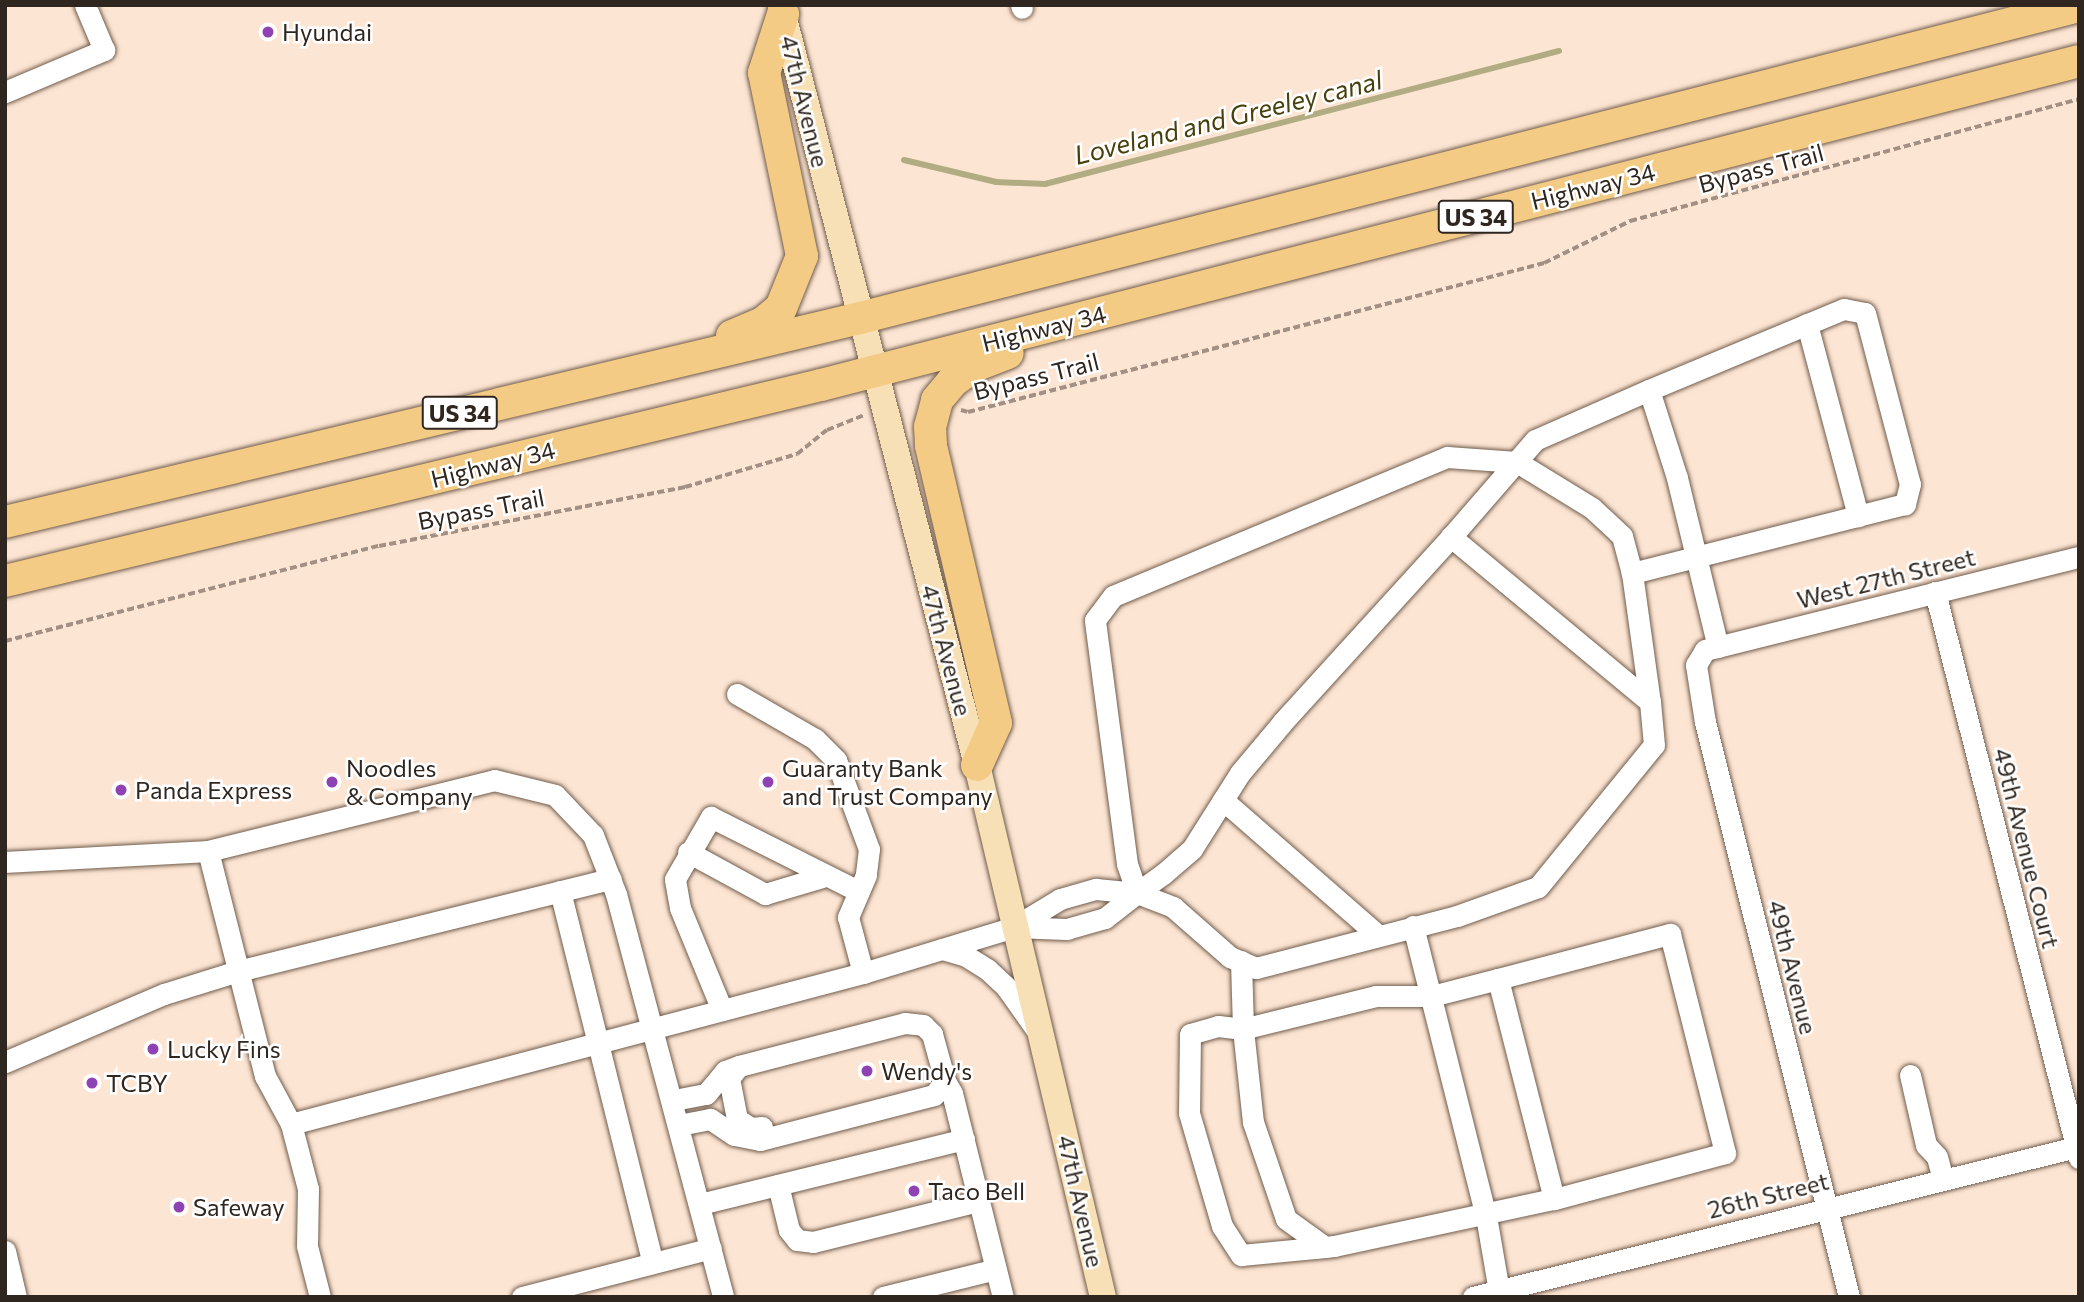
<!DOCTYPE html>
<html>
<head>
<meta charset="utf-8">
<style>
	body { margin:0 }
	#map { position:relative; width:2084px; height:1302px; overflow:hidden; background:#fde5d3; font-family:Commissioner,sans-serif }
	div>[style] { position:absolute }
	.stream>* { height:6px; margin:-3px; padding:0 3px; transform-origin:3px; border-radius:3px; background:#b2ac82 }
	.path>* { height:3.5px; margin-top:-1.75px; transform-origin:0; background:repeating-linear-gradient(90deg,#a19083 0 7px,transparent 0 10.5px) }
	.roads { filter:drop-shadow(0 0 2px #705c4c) drop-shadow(0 0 2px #705c4c) }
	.minor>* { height:21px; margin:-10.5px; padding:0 10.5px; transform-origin:10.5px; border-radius:10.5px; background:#fff }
	.major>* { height:26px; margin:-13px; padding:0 13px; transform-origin:13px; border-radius:13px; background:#f8e0b6 }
	.highway>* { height:32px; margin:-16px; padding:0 16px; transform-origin:16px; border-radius:16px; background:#f4cb85 }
	.dots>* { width:19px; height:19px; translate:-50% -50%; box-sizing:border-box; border:4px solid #fff; border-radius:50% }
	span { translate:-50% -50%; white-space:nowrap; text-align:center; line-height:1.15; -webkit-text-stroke:5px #fff; paint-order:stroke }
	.shield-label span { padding:2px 5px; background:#fff; border:2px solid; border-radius:5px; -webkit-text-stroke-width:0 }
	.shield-label { font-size:23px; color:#2f261f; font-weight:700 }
	.poi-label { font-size:24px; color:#2f261f }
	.left { translate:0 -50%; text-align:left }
	.street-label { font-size:24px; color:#2f261f }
	.water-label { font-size:26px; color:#48400c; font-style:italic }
	.frame { position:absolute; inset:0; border:7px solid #2f261f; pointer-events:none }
</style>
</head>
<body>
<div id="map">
	<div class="stream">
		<i style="left:904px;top:160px;width:95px;rotate:13.4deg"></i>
		<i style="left:996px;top:182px;width:49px;rotate:2.3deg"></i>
		<i style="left:1045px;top:184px;width:531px;rotate:-14.51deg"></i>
	</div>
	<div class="path">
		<i style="left:961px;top:410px;width:7px;rotate:16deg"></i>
		<i style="left:968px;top:412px;width:595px;rotate:-14.5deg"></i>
		<i style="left:1544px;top:263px;width:96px;rotate:-26deg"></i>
		<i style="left:1630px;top:221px;width:465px;rotate:-15.2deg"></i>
		<i style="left:5px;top:641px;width:386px;rotate:-14.3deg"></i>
		<i style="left:379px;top:546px;width:312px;rotate:-10.9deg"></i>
		<i style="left:685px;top:487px;width:117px;rotate:-16.4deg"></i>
		<i style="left:797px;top:454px;width:38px;rotate:-39deg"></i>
		<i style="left:827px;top:430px;width:40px;rotate:-22deg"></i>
	</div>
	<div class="roads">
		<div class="minor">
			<i style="left:1021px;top:5px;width:3px;rotate:72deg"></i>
			<i style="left:5px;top:92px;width:108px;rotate:-23deg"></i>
			<i style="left:104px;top:50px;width:49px;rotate:-112.9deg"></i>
			<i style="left:1807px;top:324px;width:199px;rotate:75.1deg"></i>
			<i style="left:1649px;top:390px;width:211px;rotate:-22.6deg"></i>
			<i style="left:1844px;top:309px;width:21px;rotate:11deg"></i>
			<i style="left:1865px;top:313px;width:177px;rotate:75.3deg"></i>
			<i style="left:1910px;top:484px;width:21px;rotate:104deg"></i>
			<i style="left:1905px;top:504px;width:282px;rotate:165.8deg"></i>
			<i style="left:1632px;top:573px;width:130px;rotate:82.1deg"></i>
			<i style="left:1451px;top:537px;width:128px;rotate:-49.1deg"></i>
			<i style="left:1535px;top:440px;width:124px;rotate:-23.7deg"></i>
			<i style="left:1649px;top:390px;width:92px;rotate:72.3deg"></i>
			<i style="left:1677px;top:478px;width:174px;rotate:76.4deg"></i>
			<i style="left:1935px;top:592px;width:584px;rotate:75.73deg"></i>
			<i style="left:737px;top:694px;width:90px;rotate:30deg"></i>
			<i style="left:815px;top:739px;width:30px;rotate:45deg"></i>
			<i style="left:836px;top:760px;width:95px;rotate:69.7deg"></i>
			<i style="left:869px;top:849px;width:26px;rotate:97deg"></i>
			<i style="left:866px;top:875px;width:46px;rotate:113.2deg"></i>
			<i style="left:848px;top:917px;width:58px;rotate:75deg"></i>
			<i style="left:1223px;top:800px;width:206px;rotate:41.1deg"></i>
			<i style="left:208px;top:851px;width:232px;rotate:75.8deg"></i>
			<i style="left:265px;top:1076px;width:55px;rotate:61.6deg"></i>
			<i style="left:291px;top:1124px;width:67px;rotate:75.3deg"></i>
			<i style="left:308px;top:1189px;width:57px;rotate:91deg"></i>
			<i style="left:307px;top:1246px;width:53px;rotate:75.7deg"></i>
			<i style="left:688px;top:852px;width:88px;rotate:28.6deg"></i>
			<i style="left:765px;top:894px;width:59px;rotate:-16.6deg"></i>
			<i style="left:5px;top:862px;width:203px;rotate:-3.1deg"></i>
			<i style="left:208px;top:851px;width:295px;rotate:-13.9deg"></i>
			<i style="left:494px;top:780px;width:63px;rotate:13.8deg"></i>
			<i style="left:555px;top:795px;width:55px;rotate:46.5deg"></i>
			<i style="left:593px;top:835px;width:63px;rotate:68.7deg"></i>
			<i style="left:616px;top:894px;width:417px;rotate:75.1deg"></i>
			<i style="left:560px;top:891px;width:383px;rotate:76deg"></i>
			<i style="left:1137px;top:893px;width:31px;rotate:-109deg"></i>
			<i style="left:1127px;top:864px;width:246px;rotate:-97.5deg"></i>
			<i style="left:1095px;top:620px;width:30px;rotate:-53deg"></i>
			<i style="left:1113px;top:596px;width:362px;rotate:-22.6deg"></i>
			<i style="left:1447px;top:457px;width:70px;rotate:4.1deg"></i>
			<i style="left:1517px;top:462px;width:88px;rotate:31.5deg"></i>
			<i style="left:1592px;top:508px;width:41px;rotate:43deg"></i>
			<i style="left:1622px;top:536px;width:38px;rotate:75deg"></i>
			<i style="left:1413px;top:926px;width:299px;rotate:75.9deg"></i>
			<i style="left:1486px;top:1216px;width:82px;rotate:80.2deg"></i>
			<i style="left:942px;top:949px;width:25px;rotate:16deg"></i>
			<i style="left:966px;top:956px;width:25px;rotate:32deg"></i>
			<i style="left:987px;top:969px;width:26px;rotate:43deg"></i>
			<i style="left:1006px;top:987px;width:55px;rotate:54.6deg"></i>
			<i style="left:1241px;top:961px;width:68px;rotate:88.3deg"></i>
			<i style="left:1243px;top:1029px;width:25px;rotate:-173deg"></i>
			<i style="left:1218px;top:1026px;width:29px;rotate:164deg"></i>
			<i style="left:1190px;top:1034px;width:79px;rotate:90.7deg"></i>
			<i style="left:1189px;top:1113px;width:118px;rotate:73.7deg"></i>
			<i style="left:1222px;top:1226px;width:35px;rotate:57deg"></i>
			<i style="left:1241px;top:1255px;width:74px;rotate:-5.4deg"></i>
			<i style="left:1315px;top:1248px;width:10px;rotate:-6deg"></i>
			<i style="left:1325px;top:1247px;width:9px;rotate:-6deg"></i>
			<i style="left:1334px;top:1246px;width:225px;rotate:-12.1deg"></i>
			<i style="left:1554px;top:1199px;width:227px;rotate:-104.3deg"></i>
			<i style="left:1498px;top:979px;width:68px;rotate:165.6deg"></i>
			<i style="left:1432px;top:996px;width:56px;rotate:180deg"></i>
			<i style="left:1376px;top:996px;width:137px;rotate:166.1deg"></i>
			<i style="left:1243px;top:1029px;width:94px;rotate:83.9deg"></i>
			<i style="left:1253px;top:1122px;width:102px;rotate:71.2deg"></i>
			<i style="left:1286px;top:1219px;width:48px;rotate:35.7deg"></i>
			<i style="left:1498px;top:979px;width:178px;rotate:-14.7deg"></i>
			<i style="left:1670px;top:934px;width:226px;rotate:75.9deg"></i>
			<i style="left:1725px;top:1153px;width:177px;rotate:164.9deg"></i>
			<i style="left:722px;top:1010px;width:110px;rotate:-112.4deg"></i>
			<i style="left:680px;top:908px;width:29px;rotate:-100deg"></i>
			<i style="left:675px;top:879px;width:72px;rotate:-59.9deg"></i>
			<i style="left:711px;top:817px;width:165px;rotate:26.7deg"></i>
			<i style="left:5px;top:1062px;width:173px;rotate:-23.2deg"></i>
			<i style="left:164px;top:994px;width:77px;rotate:-17.3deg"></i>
			<i style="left:238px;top:971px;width:384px;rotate:-13.9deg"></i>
			<i style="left:738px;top:1067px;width:14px;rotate:129deg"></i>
			<i style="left:729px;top:1078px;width:42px;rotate:79deg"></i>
			<i style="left:737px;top:1119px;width:17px;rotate:33deg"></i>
			<i style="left:751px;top:1128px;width:11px;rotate:-5deg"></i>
			<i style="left:1910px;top:1075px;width:72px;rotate:77.1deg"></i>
			<i style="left:1926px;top:1145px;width:16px;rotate:47deg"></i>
			<i style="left:1937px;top:1157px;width:23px;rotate:75deg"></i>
			<i style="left:945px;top:1081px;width:14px;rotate:60deg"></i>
			<i style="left:952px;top:1093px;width:210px;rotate:76deg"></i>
			<i style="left:674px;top:1100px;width:33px;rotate:-11deg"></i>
			<i style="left:706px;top:1094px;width:30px;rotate:-50deg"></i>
			<i style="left:725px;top:1071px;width:15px;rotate:-20deg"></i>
			<i style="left:739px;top:1066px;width:171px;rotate:-14.5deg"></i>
			<i style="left:905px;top:1023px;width:18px;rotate:6deg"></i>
			<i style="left:923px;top:1025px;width:13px;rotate:45deg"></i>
			<i style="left:932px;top:1034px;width:49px;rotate:74.5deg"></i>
			<i style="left:945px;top:1081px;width:18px;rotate:128deg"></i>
			<i style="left:934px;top:1095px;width:180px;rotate:165.5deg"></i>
			<i style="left:760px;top:1140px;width:26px;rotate:-169deg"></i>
			<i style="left:734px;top:1135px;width:29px;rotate:-146deg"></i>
			<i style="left:710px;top:1119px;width:31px;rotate:169deg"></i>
			<i style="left:291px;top:1124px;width:592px;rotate:-14.79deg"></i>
			<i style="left:863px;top:973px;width:158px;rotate:-16.9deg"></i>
			<i style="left:1014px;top:927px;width:54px;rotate:-31.3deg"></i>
			<i style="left:1060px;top:899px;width:37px;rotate:-16deg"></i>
			<i style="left:1096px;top:889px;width:41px;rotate:5.6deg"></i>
			<i style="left:1137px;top:893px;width:39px;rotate:21deg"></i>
			<i style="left:1173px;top:907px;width:76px;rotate:41.3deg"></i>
			<i style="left:1230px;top:957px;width:28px;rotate:23deg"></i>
			<i style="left:1256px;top:968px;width:208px;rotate:-14.5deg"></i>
			<i style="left:1457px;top:916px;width:86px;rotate:-19.7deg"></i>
			<i style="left:1538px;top:887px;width:183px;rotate:-50.8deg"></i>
			<i style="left:1654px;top:745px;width:43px;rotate:-95.3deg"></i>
			<i style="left:1650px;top:702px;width:259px;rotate:-140.3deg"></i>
			<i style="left:1451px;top:537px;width:251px;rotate:132.3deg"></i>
			<i style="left:1282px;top:723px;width:65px;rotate:130deg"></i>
			<i style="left:1240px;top:773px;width:90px;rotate:122.3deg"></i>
			<i style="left:1192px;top:849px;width:38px;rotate:139deg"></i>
			<i style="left:1163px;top:874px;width:32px;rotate:144deg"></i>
			<i style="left:1137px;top:893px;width:41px;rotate:142deg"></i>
			<i style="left:1105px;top:918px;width:40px;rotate:164deg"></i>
			<i style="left:1067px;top:929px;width:53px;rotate:-177.8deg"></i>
			<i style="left:778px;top:1185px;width:46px;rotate:76.3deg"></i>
			<i style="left:789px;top:1230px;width:13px;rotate:51deg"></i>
			<i style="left:797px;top:1240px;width:16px;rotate:7deg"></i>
			<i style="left:813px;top:1242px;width:171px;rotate:-13.9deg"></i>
			<i style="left:700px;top:1204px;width:272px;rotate:-13.8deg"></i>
			<i style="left:5px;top:1251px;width:47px;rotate:76.6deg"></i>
			<i style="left:522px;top:1297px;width:195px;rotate:-14.5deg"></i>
			<i style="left:883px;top:1297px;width:116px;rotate:-13.9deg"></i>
			<i style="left:1473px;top:1297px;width:621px;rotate:-13.97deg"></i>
			<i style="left:1849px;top:1297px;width:593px;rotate:-104.06deg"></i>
			<i style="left:1705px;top:722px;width:58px;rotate:-99deg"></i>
			<i style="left:1696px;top:665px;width:17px;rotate:-59deg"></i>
			<i style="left:1705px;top:650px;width:385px;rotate:-14deg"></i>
		</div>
		<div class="major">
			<i style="left:781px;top:7px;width:783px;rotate:75.5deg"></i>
			<i style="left:977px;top:765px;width:547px;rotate:76.68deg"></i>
		</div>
		<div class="highway">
			<i style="left:732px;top:336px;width:34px;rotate:-23deg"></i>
			<i style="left:763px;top:323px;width:23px;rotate:-40deg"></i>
			<i style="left:781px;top:308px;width:56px;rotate:-68deg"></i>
			<i style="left:802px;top:256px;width:187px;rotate:-101.7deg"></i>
			<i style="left:764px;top:73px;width:62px;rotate:-72.1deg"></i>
			<i style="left:5px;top:522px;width:879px;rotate:-13.42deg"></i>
			<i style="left:860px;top:318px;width:1258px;rotate:-14.36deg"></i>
			<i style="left:5px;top:581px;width:839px;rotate:-13.51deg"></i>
			<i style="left:821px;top:385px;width:1299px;rotate:-14.44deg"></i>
			<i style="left:977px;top:765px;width:46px;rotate:-65.7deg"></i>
			<i style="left:996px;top:723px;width:285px;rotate:-103.2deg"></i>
			<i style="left:931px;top:445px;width:18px;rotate:-93deg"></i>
			<i style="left:930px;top:427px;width:28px;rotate:-75deg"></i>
			<i style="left:937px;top:400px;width:25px;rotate:-50deg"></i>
			<i style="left:953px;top:381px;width:26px;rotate:-36deg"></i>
			<i style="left:974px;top:366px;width:36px;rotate:-21deg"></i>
		</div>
	</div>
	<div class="dots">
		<i style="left:268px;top:32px;background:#8f42b3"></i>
		<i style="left:332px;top:782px;background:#8f42b3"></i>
		<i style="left:768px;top:782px;background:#8f42b3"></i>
		<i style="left:121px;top:790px;background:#8f42b3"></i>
		<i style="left:153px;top:1049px;background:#8f42b3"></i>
		<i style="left:867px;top:1071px;background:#8f42b3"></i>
		<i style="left:92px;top:1083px;background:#8f42b3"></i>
		<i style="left:914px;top:1191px;background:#8f42b3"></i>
		<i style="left:179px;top:1207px;background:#8f42b3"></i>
	</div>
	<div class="shield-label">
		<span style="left:1476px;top:217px">US 34</span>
		<span style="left:460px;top:413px">US 34</span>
	</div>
	<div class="poi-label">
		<span class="left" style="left:282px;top:32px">Hyundai</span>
		<span class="left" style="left:346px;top:782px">Noodles<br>&amp; Company</span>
		<span class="left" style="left:782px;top:782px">Guaranty Bank<br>and Trust Company</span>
		<span class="left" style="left:135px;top:790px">Panda Express</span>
		<span class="left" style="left:167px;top:1049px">Lucky Fins</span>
		<span class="left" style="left:881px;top:1071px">Wendy's</span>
		<span class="left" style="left:106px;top:1083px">TCBY</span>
		<span class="left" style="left:928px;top:1191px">Taco Bell</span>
		<span class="left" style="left:193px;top:1207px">Safeway</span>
	</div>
	<div class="street-label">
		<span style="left:805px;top:101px;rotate:76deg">47th Avenue</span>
		<span style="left:1761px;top:168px;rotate:-15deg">Bypass Trail</span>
		<span style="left:1593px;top:186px;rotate:-14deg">Highway 34</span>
		<span style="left:1044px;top:328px;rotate:-14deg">Highway 34</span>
		<span style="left:1036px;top:376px;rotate:-14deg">Bypass Trail</span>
		<span style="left:493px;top:464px;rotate:-14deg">Highway 34</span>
		<span style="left:481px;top:509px;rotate:-11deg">Bypass Trail</span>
		<span style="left:1886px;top:578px;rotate:-14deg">West 27th Street</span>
		<span style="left:947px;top:650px;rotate:75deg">47th Avenue</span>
		<span style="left:2027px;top:848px;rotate:76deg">49th Avenue Court</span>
		<span style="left:1793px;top:967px;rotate:76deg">49th Avenue</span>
		<span style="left:1768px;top:1195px;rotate:-14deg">26th Street</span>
		<span style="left:1081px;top:1201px;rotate:77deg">47th Avenue</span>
	</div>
	<div class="water-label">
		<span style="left:1228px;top:117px;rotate:-14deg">Loveland and Greeley canal</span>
	</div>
	<div class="frame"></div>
</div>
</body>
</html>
